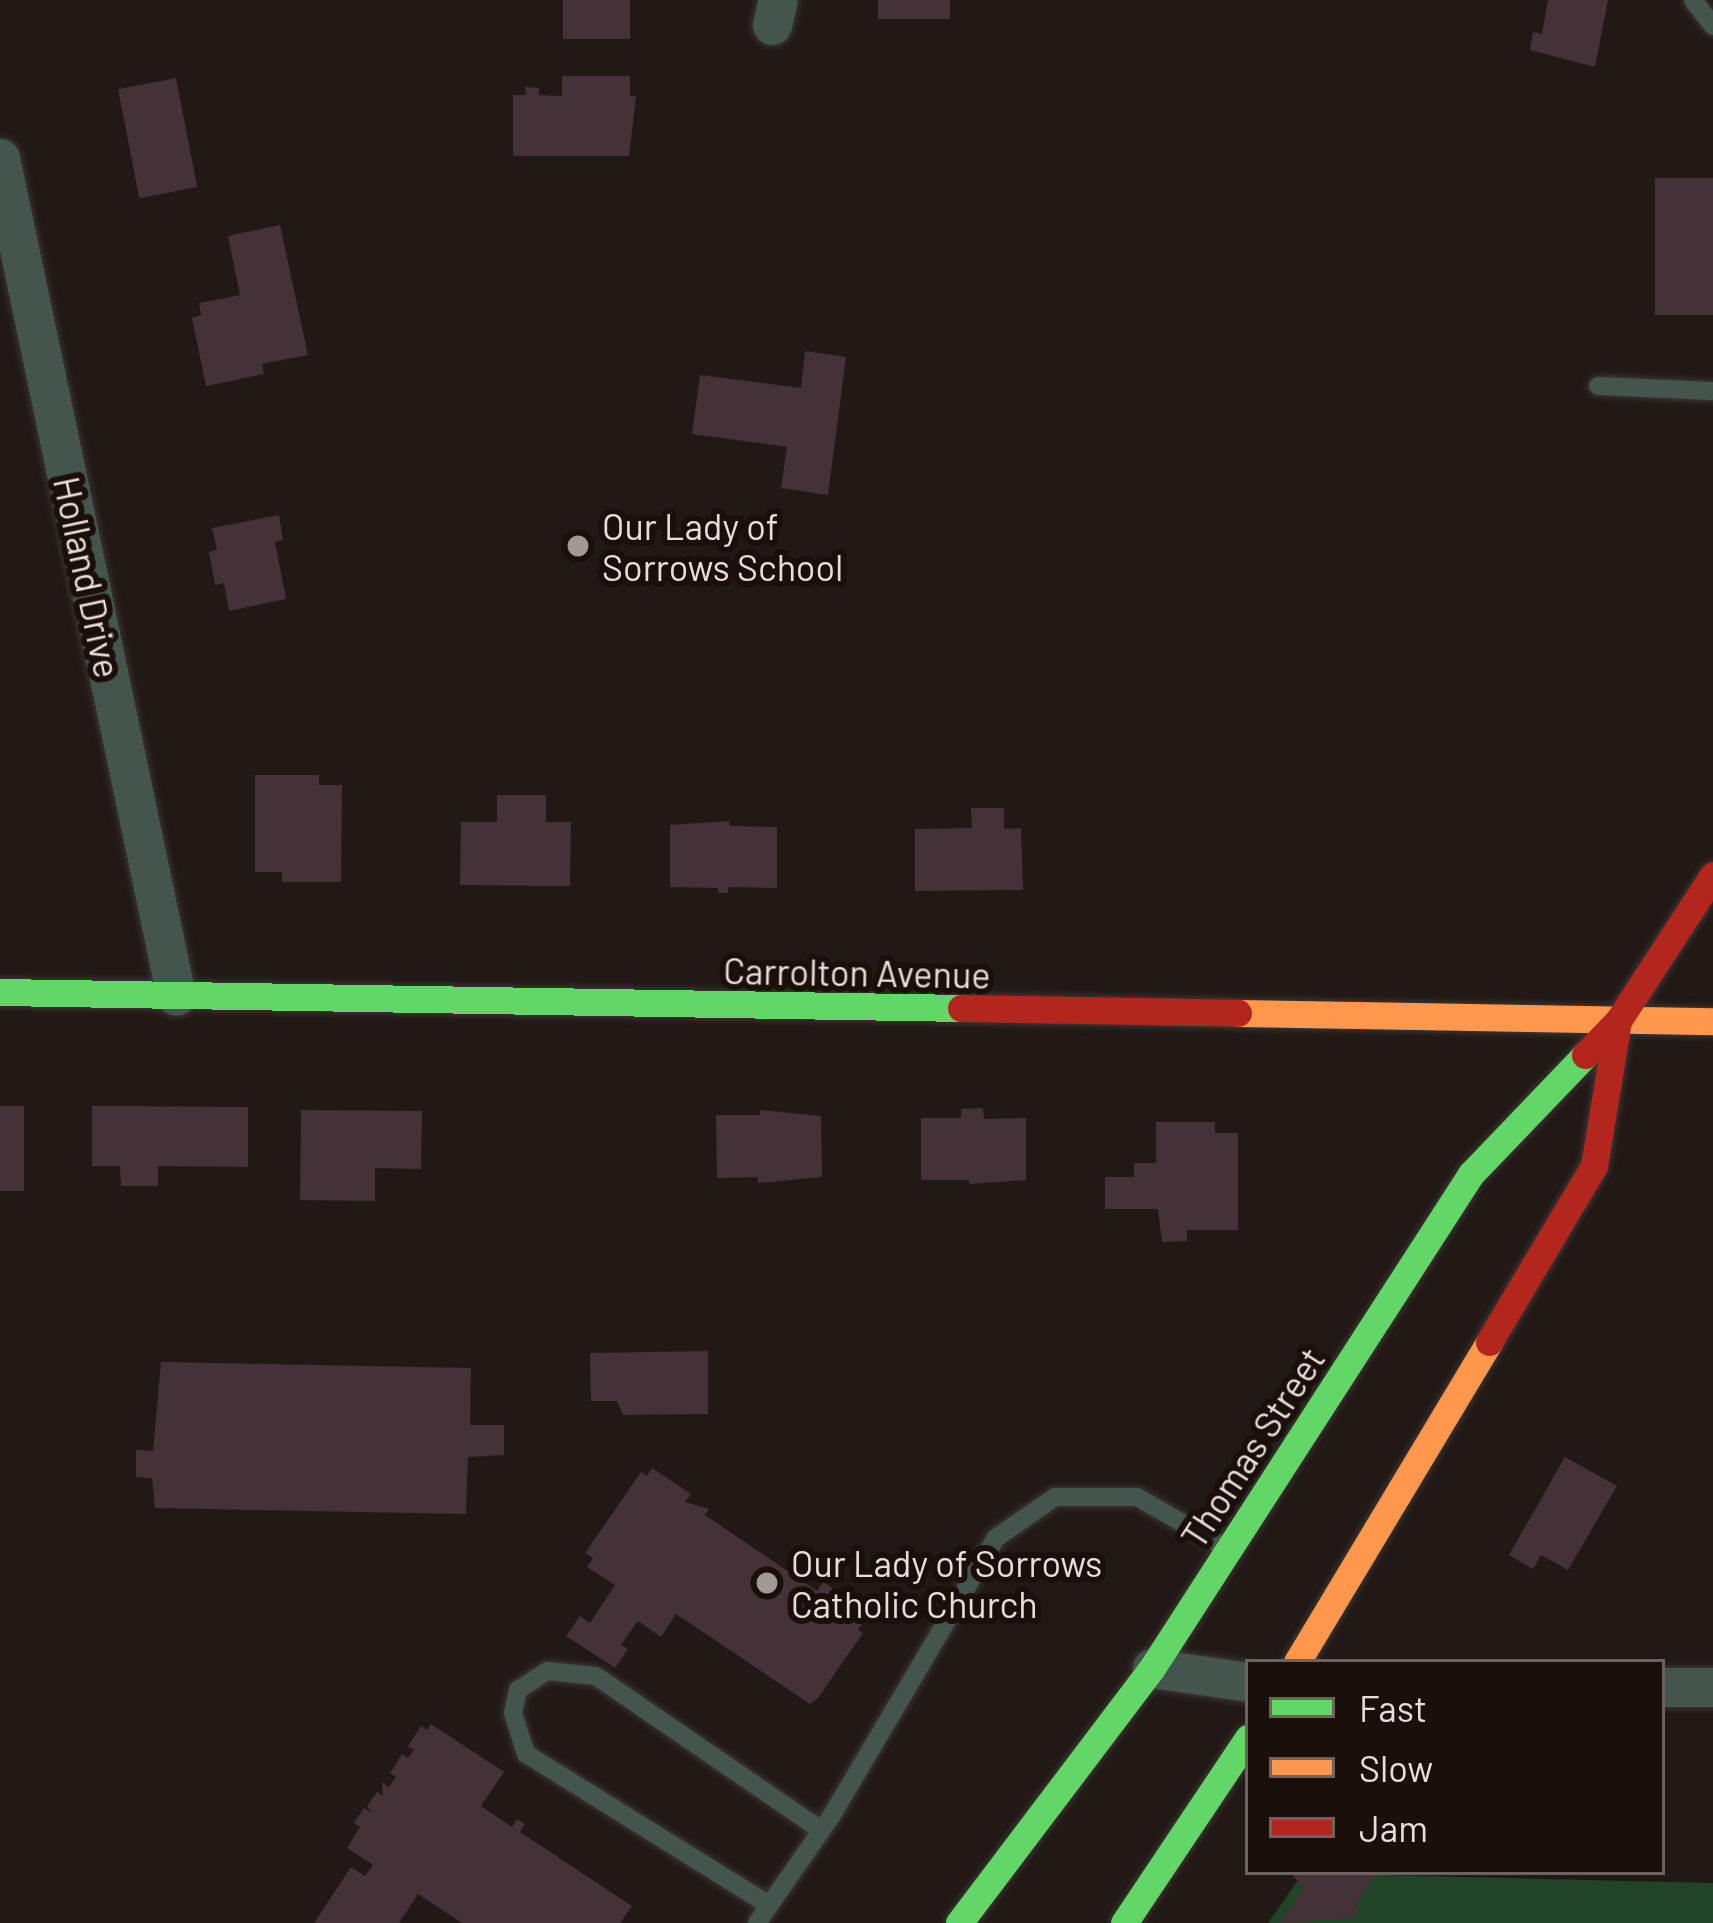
<!DOCTYPE html>
<html>
<head>
<meta charset="utf-8">
<style>
	body { margin:0 }
	#map { position:relative; width:1713px; height:1923px; overflow:hidden; background:#201916; font-family:Barlow,sans-serif }
	div>[style] { position:absolute }
	.green>* { inset:0; background:#214428 }
	.building>* { inset:0; background:#443238; transform-origin:0 0 }
	.roads { filter:drop-shadow(0 0 3px #3b3532) drop-shadow(0 0 3px #3b3532) }
	.lane>* { height:18px; margin:-9px; padding:0 9px; transform-origin:9px; border-radius:9px; background:#43554c }
	.street>* { height:39px; margin:-19.5px; padding:0 19.5px; transform-origin:19.5px; border-radius:19.5px; background:#43554c }
	.fast>* { height:27px; margin:-13.5px; padding:0 13.5px; transform-origin:13.5px; border-radius:13.5px; background:#63d668 }
	.slow>* { height:27px; margin:-13.5px; padding:0 13.5px; transform-origin:13.5px; border-radius:13.5px; background:#ff974d }
	.jam>* { height:27px; margin:-13.5px; padding:0 13.5px; transform-origin:13.5px; border-radius:13.5px; background:#b3261e }
	.dots>* { width:33px; height:33px; translate:-50% -50%; box-sizing:border-box; border:6px solid #1b0f09; border-radius:50% }
	span { translate:-50% -50%; white-space:nowrap; text-align:center; line-height:1.15; -webkit-text-stroke:12px #1b0f09; paint-order:stroke }
	.poi-label { font-size:36px; color:#e8deda }
	.left { translate:0 -50%; text-align:left }
	.street-label { font-size:36px; color:#e8deda }
	.legend { position:absolute; left:1245px; top:1659px; width:420px; height:216px; box-sizing:border-box; background:#1b0f09; border:3px solid #6d625d; margin:0; padding:15px 21px; list-style:none; font-size:36px; color:#e8deda }
	.legend li { display:flex; align-items:center; gap:24px; height:60px }
	.legend b { width:60px; border:3px solid #6d625d }
</style>
</head>
<body>
<div id="map">
	<div class="green">
		<i style="clip-path:polygon(1303px 1873px,1713px 1883px,1713px 1923px,1268px 1923px)"></i>
	</div>
	<div class="building">
		<i style="left:563px;top:0;width:67px;height:39px"></i>
		<i style="left:878px;top:0;width:72px;height:19px"></i>
		<i style="clip-path:polygon(1548px 0,1608px 0,1595px 67px,1530px 50px,1533px 32px,1542px 34px)"></i>
		<i style="clip-path:polygon(562px 76px,630px 76px,630px 96px,636px 96px,629px 156px,513px 156px,513px 95px,526px 95px,525px 87px,539px 88px,539px 95px,562px 96px)"></i>
		<i style="left:176px;top:78px;width:111px;height:59px;rotate:79deg"></i>
		<i style="left:1655px;top:178px;width:58px;height:137px"></i>
		<i style="clip-path:polygon(280px 225px,308px 355px,262px 364px,264px 374px,206px 386px,192px 318px,201px 315px,199px 303px,240px 295px,228px 236px)"></i>
		<i style="clip-path:polygon(805px 351px,846px 357px,828px 495px,781px 488px,787px 447px,692px 434px,700px 375px,801px 388px)"></i>
		<i style="clip-path:polygon(279px 515px,283px 540px,275px 542px,286px 599px,229px 611px,224px 583px,215px 585px,209px 552px,217px 550px,212px 528px)"></i>
		<i style="clip-path:polygon(255px 775px,319px 775px,319px 785px,342px 785px,341px 882px,282px 882px,282px 872px,255px 872px)"></i>
		<i style="clip-path:polygon(497px 795px,546px 795px,546px 822px,571px 822px,570px 886px,460px 885px,461px 822px,497px 822px)"></i>
		<i style="clip-path:polygon(971px 808px,1004px 808px,1004px 829px,1021px 828px,1023px 890px,915px 891px,915px 829px,972px 828px)"></i>
		<i style="clip-path:polygon(729px 821px,730px 826px,777px 827px,777px 888px,728px 887px,728px 893px,718px 893px,718px 888px,670px 887px,670px 825px)"></i>
		<i style="left:0;top:1106px;width:24px;height:85px"></i>
		<i style="clip-path:polygon(92px 1106px,248px 1107px,248px 1167px,158px 1166px,158px 1186px,121px 1186px,120px 1166px,92px 1166px)"></i>
		<i style="clip-path:polygon(983px 1108px,984px 1119px,1026px 1118px,1026px 1180px,969px 1184px,969px 1180px,921px 1180px,921px 1118px,961px 1118px,961px 1109px)"></i>
		<i style="clip-path:polygon(301px 1110px,422px 1111px,421px 1169px,375px 1168px,375px 1201px,300px 1200px)"></i>
		<i style="clip-path:polygon(760px 1110px,821px 1116px,822px 1177px,758px 1183px,758px 1177px,717px 1178px,716px 1115px,760px 1115px)"></i>
		<i style="clip-path:polygon(1156px 1122px,1215px 1122px,1215px 1133px,1238px 1133px,1238px 1230px,1187px 1230px,1187px 1241px,1162px 1242px,1158px 1209px,1105px 1209px,1105px 1177px,1134px 1177px,1134px 1163px,1156px 1163px)"></i>
		<i style="clip-path:polygon(708px 1351px,708px 1414px,623px 1415px,617px 1401px,591px 1401px,590px 1353px)"></i>
		<i style="clip-path:polygon(161px 1362px,471px 1368px,470px 1425px,504px 1425px,504px 1455px,468px 1457px,466px 1514px,155px 1508px,152px 1478px,136px 1477px,136px 1450px,153px 1451px)"></i>
		<i style="clip-path:polygon(1565px 1457px,1617px 1486px,1568px 1570px,1541px 1555px,1533px 1569px,1509px 1555px)"></i>
		<i style="clip-path:polygon(652px 1468px,691px 1494px,685px 1502px,709px 1509px,705px 1515px,817px 1591px,823px 1582px,835px 1590px,828px 1599px,863px 1622px,858px 1630px,863px 1633px,818px 1698px,810px 1704px,676px 1614px,661px 1637px,638px 1621px,621px 1645px,628px 1649px,615px 1668px,566px 1636px,580px 1616px,590px 1623px,615px 1585px,587px 1567px,593px 1558px,585px 1553px,641px 1472px,647px 1476px)"></i>
		<i style="clip-path:polygon(431px 1724px,504px 1772px,481px 1806px,512px 1827px,517px 1819px,525px 1824px,520px 1832px,632px 1906px,620px 1923px,462px 1923px,418px 1894px,399px 1923px,314px 1923px,351px 1867px,365px 1876px,373px 1865px,347px 1848px,360px 1827px,354px 1823px,364px 1808px,372px 1813px,367px 1806px,377px 1792px,383px 1796px,382px 1782px,389px 1787px,396px 1777px,390px 1773px,402px 1754px,408px 1758px,414px 1750px,408px 1746px,421px 1726px,427px 1730px)"></i>
		<i style="clip-path:polygon(1290px 1872px,1377px 1872px,1354px 1906px,1360px 1909px,1353px 1918px,1280px 1923px,1304px 1889px)"></i>
	</div>
	<div class="roads">
		<div class="lane">
			<i style="left:1693px;top:0;width:33px;rotate:52deg"></i>
			<i style="left:1598px;top:386px;width:115px;rotate:2.5deg"></i>
			<i style="left:769px;top:1905px;width:286px;rotate:-148.1deg"></i>
			<i style="left:526px;top:1754px;width:43px;rotate:-107.6deg"></i>
			<i style="left:513px;top:1713px;width:24px;rotate:-78deg"></i>
			<i style="left:518px;top:1690px;width:35px;rotate:-33deg"></i>
			<i style="left:547px;top:1671px;width:49px;rotate:5.8deg"></i>
			<i style="left:596px;top:1676px;width:273px;rotate:34.4deg"></i>
			<i style="left:757px;top:1923px;width:131px;rotate:-55.2deg"></i>
			<i style="left:832px;top:1815px;width:322px;rotate:-59.4deg"></i>
			<i style="left:996px;top:1538px;width:72px;rotate:-34.8deg"></i>
			<i style="left:1055px;top:1497px;width:82px"></i>
			<i style="left:1137px;top:1497px;width:95px;rotate:29.8deg"></i>
		</div>
		<div class="street">
			<i style="left:772px;top:25px;width:26px;rotate:-77deg"></i>
			<i style="left:0;top:158px;width:856px;rotate:78.14deg"></i>
			<i style="left:1152px;top:1668px;width:97px;rotate:8.3deg"></i>
			<i style="left:1662px;top:1687px;width:51px"></i>
		</div>
		<div class="fast">
			<i style="left:0;top:992px;width:961px;rotate:0.95deg"></i>
			<i style="left:959px;top:1923px;width:320px;rotate:-52.9deg"></i>
			<i style="left:1152px;top:1668px;width:588px;rotate:-57.15deg"></i>
			<i style="left:1471px;top:1174px;width:165px;rotate:-46.2deg"></i>
			<i style="left:1124px;top:1923px;width:223px;rotate:-56.2deg"></i>
		</div>
		<div class="slow">
			<i style="left:1238px;top:1013px;width:475px;rotate:1deg"></i>
			<i style="left:1297px;top:1662px;width:373px;rotate:-59deg"></i>
		</div>
		<div class="jam">
			<i style="left:961px;top:1008px;width:277px;rotate:1deg"></i>
			<i style="left:1585px;top:1055px;width:47px;rotate:-45.9deg"></i>
			<i style="left:1618px;top:1021px;width:174px;rotate:-56.9deg"></i>
			<i style="left:1489px;top:1342px;width:205px;rotate:-59.2deg"></i>
			<i style="left:1594px;top:1166px;width:147px;rotate:-80.6deg"></i>
		</div>
	</div>
	<div class="dots">
		<i style="left:578px;top:546px;background:#a29995"></i>
		<i style="left:767px;top:1583px;background:#a29995"></i>
	</div>
	<div class="poi-label">
		<span class="left" style="left:602px;top:546px">Our Lady of<br>Sorrows School</span>
		<span class="left" style="left:791px;top:1583px">Our Lady of Sorrows<br>Catholic Church</span>
	</div>
	<div class="street-label">
		<span style="left:88px;top:577px;rotate:78deg">Holland Drive</span>
		<span style="left:857px;top:972px;rotate:1deg">Carrolton Avenue</span>
		<span style="left:1252px;top:1447px;rotate:-57deg">Thomas Street</span>
	</div>
	<ul class="legend">
	<li><b style="height:15px;background:#63d668"></b>Fast</li>
	<li><b style="height:15px;background:#ff974d"></b>Slow</li>
	<li><b style="height:15px;background:#b3261e"></b>Jam</li>
	</ul>
</div>
</body>
</html>
